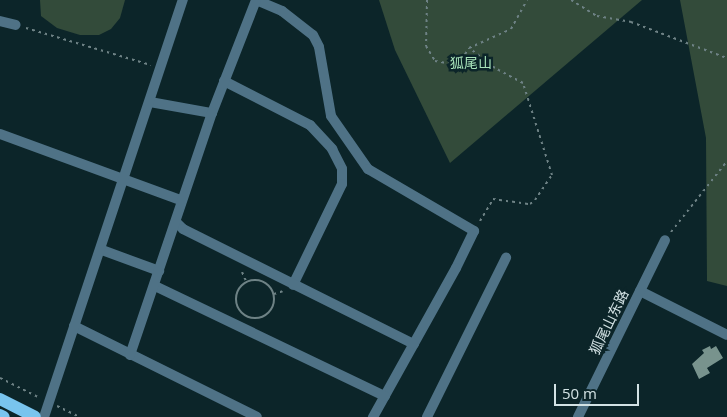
<!DOCTYPE html>
<html>
<head>
<meta charset="utf-8">
<style>
	body { margin:0 }
	#map { position:relative; width:727px; height:417px; overflow:hidden; background:#0c2529; font-family:"Open Sans","Noto Sans SC",sans-serif }
	div>[style] { position:absolute }
	.green>* { inset:0; background:#334b3a }
	.building>* { inset:0; background:#78938d }
	.path>* { height:2px; margin-top:-1px; transform-origin:0; background:repeating-linear-gradient(90deg,#6e8285 0 2.5px,transparent 0 6.5px) }
	.path>.ring { margin:-1px; padding:0; box-sizing:content-box; background:none; border:2px solid #6e8285; border-radius:50% }
	.street>* { height:10px; margin:-5px; padding:0 5px; transform-origin:5px; border-radius:5px; background:#4f7286 }
	.primary>* { height:12px; margin:-6px; padding:0 6px; transform-origin:6px; border-radius:6px; background:#79c4ee }
	span { translate:-50% -50%; white-space:nowrap; text-align:center; line-height:1.15; -webkit-text-stroke:5px #0c2529; paint-order:stroke }
	.park-label { font-size:14px; color:#a8e3ba }
	.street-label { font-size:14px; color:#d3e2e4 }
	.scale { position:absolute; left:554px; top:384px; width:85px; height:22px; box-sizing:border-box; border:2px solid #d3e2e4; border-top:0; padding-left:6px; font-size:15px; line-height:18px; white-space:nowrap; color:#d3e2e4; -webkit-text-stroke:4px #0c2529; paint-order:stroke }
</style>
</head>
<body>
<div id="map">
	<div class="green">
		<i style="clip-path:polygon(40px 0,125px 0,120px 18px,111px 29px,99px 35px,80px 35px,57px 28px,41px 16px)"></i>
		<i style="clip-path:polygon(379px 0,642px 0,450px 163px,395px 50px)"></i>
		<i style="clip-path:polygon(680px 0,727px 0,727px 286px,707px 281px,706px 138px)"></i>
	</div>
	<div class="building">
		<i style="clip-path:polygon(710px 346px,711px 349px,716px 346px,723px 358px,707px 368px,710px 373px,699px 379px,692px 364px,704px 353px,702px 350px)"></i>
	</div>
	<div class="path">
		<i style="left:427px;top:0;width:46px;rotate:91.2deg"></i>
		<i style="left:426px;top:46px;width:17px;rotate:59deg"></i>
		<i style="left:435px;top:61px;width:23px;rotate:10deg"></i>
		<i style="left:458px;top:65px;width:20px;rotate:-57deg"></i>
		<i style="left:571px;top:0;width:31px;rotate:32deg"></i>
		<i style="left:597px;top:16px;width:35px;rotate:10deg"></i>
		<i style="left:631px;top:22px;width:103px;rotate:20.6deg"></i>
		<i style="left:26px;top:28px;width:130px;rotate:16.5deg"></i>
		<i style="left:480px;top:221px;width:26px;rotate:-59deg"></i>
		<i style="left:493px;top:199px;width:37px;rotate:8deg"></i>
		<i style="left:530px;top:204px;width:6px;rotate:-39deg"></i>
		<i style="left:535px;top:200px;width:30px;rotate:-56deg"></i>
		<i style="left:552px;top:175px;width:96px;rotate:-107.5deg"></i>
		<i style="left:523px;top:83px;width:32px;rotate:-152deg"></i>
		<i style="left:495px;top:68px;width:33px;rotate:-142deg"></i>
		<i style="left:469px;top:48px;width:46px;rotate:-24.3deg"></i>
		<i style="left:511px;top:29px;width:33px;rotate:-61deg"></i>
		<i style="left:671px;top:232px;width:90px;rotate:-51.7deg"></i>
		<i style="left:242px;top:272px;width:10px;rotate:66deg"></i>
		<i class="ring" style="left:236px;top:280px;width:36px;height:36px"></i>
		<i style="left:274px;top:294px;width:9px;rotate:-18deg"></i>
		<i style="left:0;top:378px;width:45px;rotate:26.6deg"></i>
		<i style="left:57px;top:406px;width:25px;rotate:26deg"></i>
	</div>
	<div class="street">
		<i style="left:256px;top:0;width:28px;rotate:23deg"></i>
		<i style="left:282px;top:11px;width:39px;rotate:38deg"></i>
		<i style="left:313px;top:35px;width:13px;rotate:63deg"></i>
		<i style="left:319px;top:47px;width:70px;rotate:80.1deg"></i>
		<i style="left:331px;top:116px;width:65px;rotate:55.1deg"></i>
		<i style="left:368px;top:169px;width:123px;rotate:30.3deg"></i>
		<i style="left:474px;top:231px;width:41px;rotate:115.9deg"></i>
		<i style="left:456px;top:268px;width:171px;rotate:119.1deg"></i>
		<i style="left:0;top:21px;width:16px;rotate:14deg"></i>
		<i style="left:224px;top:81px;width:97px;rotate:27.1deg"></i>
		<i style="left:310px;top:125px;width:33px;rotate:47deg"></i>
		<i style="left:332px;top:149px;width:22px;rotate:63deg"></i>
		<i style="left:342px;top:169px;width:15px;rotate:90deg"></i>
		<i style="left:342px;top:184px;width:112px;rotate:115.9deg"></i>
		<i style="left:150px;top:102px;width:63px;rotate:10.1deg"></i>
		<i style="left:212px;top:113px;width:121px;rotate:-68.7deg"></i>
		<i style="left:0;top:134px;width:192px;rotate:20.1deg"></i>
		<i style="left:176px;top:222px;width:10px;rotate:45deg"></i>
		<i style="left:183px;top:229px;width:258px;rotate:26.5deg"></i>
		<i style="left:102px;top:250px;width:61px;rotate:20.2deg"></i>
		<i style="left:155px;top:286px;width:255px;rotate:25.6deg"></i>
		<i style="left:640px;top:291px;width:97px;rotate:26.8deg"></i>
		<i style="left:74px;top:326px;width:204px;rotate:26.4deg"></i>
		<i style="left:130px;top:355px;width:256px;rotate:-71.3deg"></i>
		<i style="left:44px;top:417px;width:440px;rotate:-71.6deg"></i>
		<i style="left:427px;top:417px;width:178px;rotate:-63.6deg"></i>
		<i style="left:578px;top:417px;width:197px;rotate:-63.8deg"></i>
	</div>
	<div class="primary">
		<i style="left:0;top:399px;width:39px;rotate:27deg"></i>
		<i style="left:0;top:415px;width:4px;rotate:27deg"></i>
	</div>
	<div class="park-label">
		<span style="left:471px;top:63px">狐尾山</span>
	</div>
	<div class="street-label">
		<span style="left:609px;top:322px;rotate:-64deg">狐尾山东路</span>
	</div>
	<div class="scale">50 m</div>
</div>
</body>
</html>
